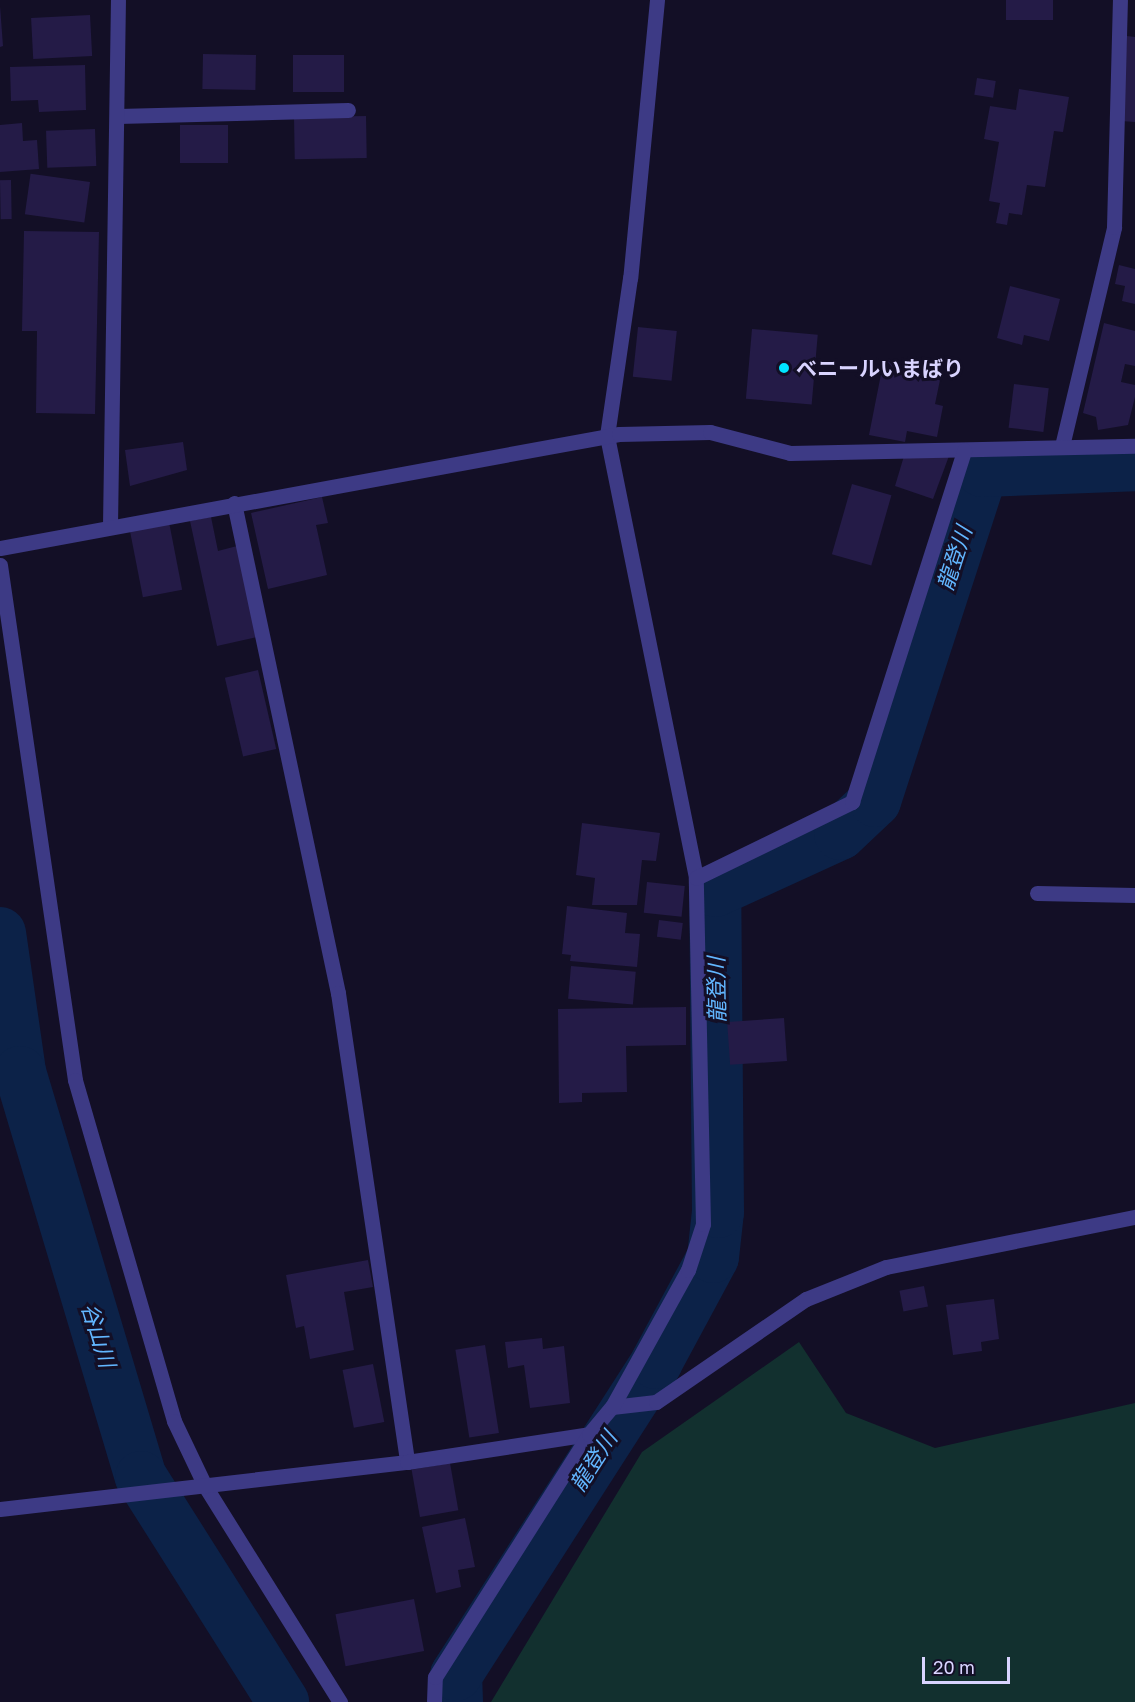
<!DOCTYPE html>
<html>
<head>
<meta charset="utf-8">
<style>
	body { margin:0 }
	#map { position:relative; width:1135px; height:1702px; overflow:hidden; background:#130f26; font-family:"Golos Text","Noto Sans JP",sans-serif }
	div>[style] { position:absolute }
	.green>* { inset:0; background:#12302f }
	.river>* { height:52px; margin:-26px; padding:0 26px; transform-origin:26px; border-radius:26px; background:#0c2248 }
	.building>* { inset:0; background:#241b47; transform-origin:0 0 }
	.minor>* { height:15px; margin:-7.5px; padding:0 7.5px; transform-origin:7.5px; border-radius:7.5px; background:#3d3a85 }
	.dots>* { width:16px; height:16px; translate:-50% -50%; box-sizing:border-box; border:3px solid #130f26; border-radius:50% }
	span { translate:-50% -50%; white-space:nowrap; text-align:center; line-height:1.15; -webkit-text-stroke:6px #130f26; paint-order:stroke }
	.poi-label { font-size:21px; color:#d9d4ff; font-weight:700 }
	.left { translate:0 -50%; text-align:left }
	.water-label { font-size:22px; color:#62b6ff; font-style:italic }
	.scale { position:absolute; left:922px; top:1657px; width:88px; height:27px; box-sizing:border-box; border:3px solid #d9d4ff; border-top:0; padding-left:8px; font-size:18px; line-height:21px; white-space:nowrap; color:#d9d4ff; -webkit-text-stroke:4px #130f26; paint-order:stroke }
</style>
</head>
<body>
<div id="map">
	<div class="green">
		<i style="clip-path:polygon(799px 1342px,846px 1413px,935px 1448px,1135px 1403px,1135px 1702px,491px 1702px,642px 1452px)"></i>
	</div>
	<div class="river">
		<i style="left:0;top:933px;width:140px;rotate:81.8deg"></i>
		<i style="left:20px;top:1072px;width:423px;rotate:73.4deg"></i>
		<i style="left:141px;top:1477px;width:266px;rotate:57.7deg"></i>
		<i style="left:457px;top:1702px;width:27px;rotate:-92deg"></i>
		<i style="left:456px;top:1675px;width:371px;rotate:-57.3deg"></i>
		<i style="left:656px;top:1363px;width:120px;rotate:-61.7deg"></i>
		<i style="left:713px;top:1257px;width:45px;rotate:-83.7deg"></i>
		<i style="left:718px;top:1212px;width:321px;rotate:-90.5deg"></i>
		<i style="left:715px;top:891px;width:137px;rotate:-24.5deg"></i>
		<i style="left:840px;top:834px;width:48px;rotate:-43.3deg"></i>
		<i style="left:875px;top:801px;width:347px;rotate:-72deg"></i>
		<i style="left:982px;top:471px;width:153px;rotate:-2.2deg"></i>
	</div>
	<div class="building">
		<i style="left:1006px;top:0;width:47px;height:20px"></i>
		<i style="clip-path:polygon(0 6px,3px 46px,0 47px)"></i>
		<i style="left:90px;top:15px;width:41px;height:59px;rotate:87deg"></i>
		<i style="clip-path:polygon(1127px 36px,1135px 37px,1135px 122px,1121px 121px)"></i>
		<i style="left:203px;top:54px;width:53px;height:35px;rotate:1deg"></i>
		<i style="left:344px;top:55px;width:37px;height:51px;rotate:90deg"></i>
		<i style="clip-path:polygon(85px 65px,86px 110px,39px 112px,38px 100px,11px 101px,10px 67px)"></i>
		<i style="left:977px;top:78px;width:19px;height:17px;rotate:9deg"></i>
		<i style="clip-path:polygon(1019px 89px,1069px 97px,1063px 132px,1054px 131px,1045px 187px,1027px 185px,1022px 215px,1009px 213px,1007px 225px,996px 223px,1000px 203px,989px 201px,999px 142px,984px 139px,990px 106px,1016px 110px)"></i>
		<i style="left:366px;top:116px;width:42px;height:72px;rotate:89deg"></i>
		<i style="clip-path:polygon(22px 123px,23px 141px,37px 140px,39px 169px,0 172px,0 125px)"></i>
		<i style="left:180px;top:125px;width:48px;height:38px"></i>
		<i style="left:95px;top:129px;width:37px;height:49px;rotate:88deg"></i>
		<i style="left:11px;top:180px;width:39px;height:11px;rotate:89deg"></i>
		<i style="left:90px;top:182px;width:41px;height:60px;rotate:98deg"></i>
		<i style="clip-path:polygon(24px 231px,99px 232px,95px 414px,36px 413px,37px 331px,22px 331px)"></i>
		<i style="clip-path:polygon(1119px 265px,1135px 269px,1135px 304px,1122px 301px,1125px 286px,1115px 284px)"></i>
		<i style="clip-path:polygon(1010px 286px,1060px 299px,1049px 341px,1024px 335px,1022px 345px,997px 338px)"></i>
		<i style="clip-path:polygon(1104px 323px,1135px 331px,1135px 366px,1125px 364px,1121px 382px,1135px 385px,1135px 397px,1128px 425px,1098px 430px,1096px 417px,1083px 413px)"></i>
		<i style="left:638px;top:327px;width:39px;height:50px;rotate:6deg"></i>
		<i style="left:752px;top:329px;width:66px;height:70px;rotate:5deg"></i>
		<i style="clip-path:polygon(884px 359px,895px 361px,893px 372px,940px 380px,935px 404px,943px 406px,937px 437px,907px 431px,905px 442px,869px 435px)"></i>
		<i style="left:1014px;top:384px;width:35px;height:44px;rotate:7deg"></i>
		<i style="clip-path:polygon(183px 442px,187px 470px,130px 486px,125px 450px)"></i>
		<i style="clip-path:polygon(904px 456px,949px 456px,933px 499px,895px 486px)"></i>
		<i style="left:852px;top:484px;width:41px;height:73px;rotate:16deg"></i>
		<i style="clip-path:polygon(322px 497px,328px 523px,316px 525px,327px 575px,268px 589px,251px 513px)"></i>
		<i style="clip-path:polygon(211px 517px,218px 551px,237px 546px,257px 637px,217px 646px,190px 521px)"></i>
		<i style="left:169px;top:522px;width:69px;height:40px;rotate:79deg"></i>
		<i style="left:258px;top:670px;width:81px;height:34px;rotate:77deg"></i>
		<i style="clip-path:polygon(582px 823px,660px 833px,656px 861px,642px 860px,637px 905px,592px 905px,595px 878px,576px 875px)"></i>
		<i style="left:647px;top:882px;width:38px;height:31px;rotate:6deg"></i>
		<i style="clip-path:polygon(567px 906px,627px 913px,625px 933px,640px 934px,637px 967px,570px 961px,571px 955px,562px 954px)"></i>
		<i style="left:659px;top:920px;width:24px;height:17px;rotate:7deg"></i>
		<i style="left:571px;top:966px;width:65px;height:33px;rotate:5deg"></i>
		<i style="clip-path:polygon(686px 1007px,686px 1045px,626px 1046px,627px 1092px,582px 1093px,582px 1102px,559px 1103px,558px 1009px)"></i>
		<i style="left:784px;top:1018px;width:43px;height:57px;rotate:86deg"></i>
		<i style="clip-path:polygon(368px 1260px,373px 1287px,344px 1292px,354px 1350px,310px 1359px,304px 1326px,296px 1328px,286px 1275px)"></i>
		<i style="left:924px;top:1286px;width:21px;height:25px;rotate:79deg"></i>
		<i style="clip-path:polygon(994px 1299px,999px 1339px,981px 1342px,982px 1351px,953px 1355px,946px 1305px)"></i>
		<i style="clip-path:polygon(542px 1338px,543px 1349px,564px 1346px,570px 1403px,530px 1408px,524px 1365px,508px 1368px,505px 1342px)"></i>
		<i style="left:485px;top:1345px;width:89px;height:30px;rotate:81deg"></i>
		<i style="left:373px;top:1364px;width:59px;height:31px;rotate:79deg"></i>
		<i style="left:450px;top:1463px;width:48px;height:39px;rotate:80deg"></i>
		<i style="clip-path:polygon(465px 1518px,475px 1567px,458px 1570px,461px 1587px,436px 1593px,422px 1527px)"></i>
		<i style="left:414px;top:1599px;width:53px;height:80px;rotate:79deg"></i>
	</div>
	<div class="minor">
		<i style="left:657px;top:0;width:279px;rotate:95.5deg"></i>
		<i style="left:630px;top:278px;width:160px;rotate:98.3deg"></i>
		<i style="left:607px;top:436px;width:451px;rotate:78.6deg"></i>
		<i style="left:118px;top:116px;width:230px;rotate:-1.5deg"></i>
		<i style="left:1062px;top:446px;width:225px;rotate:-76.6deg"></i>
		<i style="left:1114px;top:227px;width:227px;rotate:-88.5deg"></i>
		<i style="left:234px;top:503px;width:501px;rotate:78.02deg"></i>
		<i style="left:338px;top:993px;width:474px;rotate:81.6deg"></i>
		<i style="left:110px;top:525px;width:525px;rotate:-89.13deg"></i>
		<i style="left:0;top:548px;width:629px;rotate:-10.44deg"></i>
		<i style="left:619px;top:434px;width:91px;rotate:-1.3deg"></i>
		<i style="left:710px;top:432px;width:83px;rotate:14.7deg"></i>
		<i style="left:790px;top:453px;width:345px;rotate:-1.2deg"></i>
		<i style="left:0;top:565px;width:520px;rotate:81.71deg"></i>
		<i style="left:75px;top:1080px;width:355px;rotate:73.8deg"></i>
		<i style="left:174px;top:1421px;width:72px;rotate:64.5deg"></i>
		<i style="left:205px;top:1486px;width:255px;rotate:58deg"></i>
		<i style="left:1037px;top:893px;width:98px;rotate:1.2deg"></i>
		<i style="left:612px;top:1407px;width:44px;rotate:-6.5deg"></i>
		<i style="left:656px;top:1402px;width:182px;rotate:-34.5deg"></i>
		<i style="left:806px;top:1299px;width:86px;rotate:-21.8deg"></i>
		<i style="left:886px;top:1267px;width:254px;rotate:-11.4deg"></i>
		<i style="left:0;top:1509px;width:410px;rotate:-6.6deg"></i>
		<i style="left:407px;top:1462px;width:184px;rotate:-8.7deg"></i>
		<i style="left:434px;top:1702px;width:25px;rotate:-88deg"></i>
		<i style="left:435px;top:1677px;width:288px;rotate:-57.6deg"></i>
		<i style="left:589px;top:1434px;width:35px;rotate:-50deg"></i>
		<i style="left:612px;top:1407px;width:157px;rotate:-61deg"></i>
		<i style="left:688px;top:1270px;width:48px;rotate:-71.9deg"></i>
		<i style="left:703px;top:1224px;width:346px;rotate:-91.2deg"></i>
		<i style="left:696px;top:878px;width:174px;rotate:-26deg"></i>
		<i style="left:852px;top:802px;width:369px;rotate:-72.3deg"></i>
	</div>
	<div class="dots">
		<i style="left:784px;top:368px;background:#00e5ff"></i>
	</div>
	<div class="poi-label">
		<span class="left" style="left:796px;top:368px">べニールいまばり</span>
	</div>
	<div class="water-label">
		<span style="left:954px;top:558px;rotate:-72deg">龍登川</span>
		<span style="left:716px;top:990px;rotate:-91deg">龍登川</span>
		<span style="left:99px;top:1335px;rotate:73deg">谷山川</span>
		<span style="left:593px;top:1461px;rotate:-57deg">龍登川</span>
	</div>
	<div class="scale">20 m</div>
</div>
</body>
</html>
